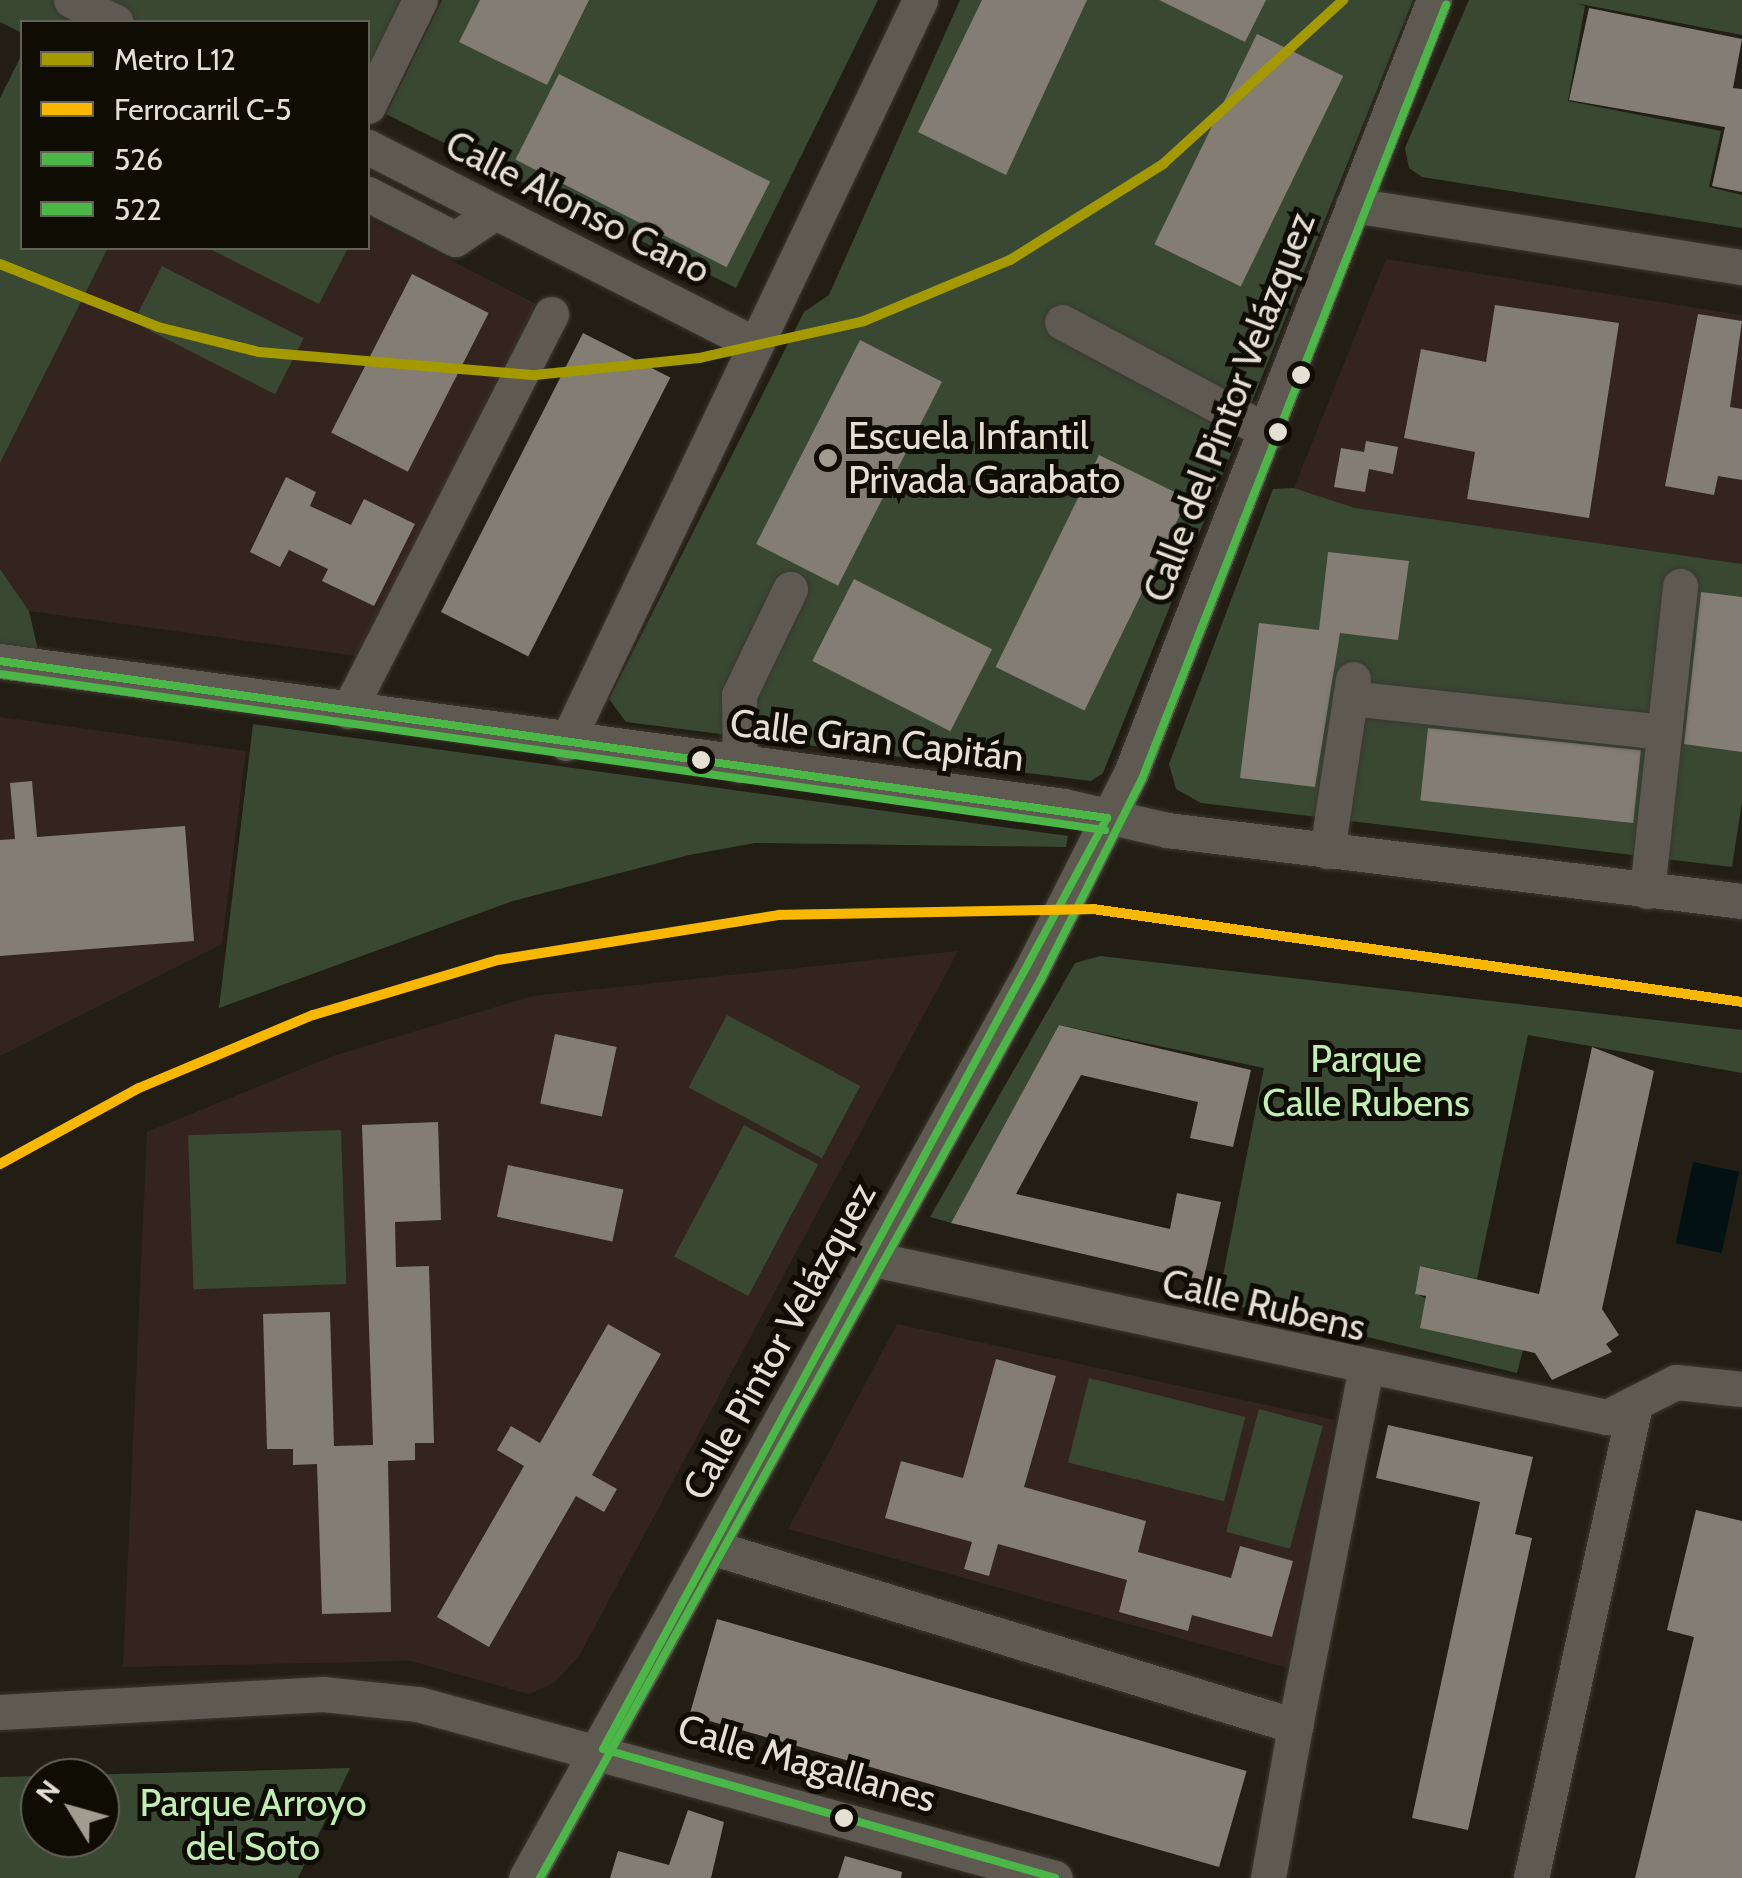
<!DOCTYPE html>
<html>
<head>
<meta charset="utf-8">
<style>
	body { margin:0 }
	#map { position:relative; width:1742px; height:1878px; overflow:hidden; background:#231e13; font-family:Cabin,sans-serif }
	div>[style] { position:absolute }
	.education>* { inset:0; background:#34241e }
	.green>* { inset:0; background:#394833; transform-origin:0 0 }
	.water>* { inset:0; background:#031112; transform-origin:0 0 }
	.building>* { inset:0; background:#837d73; transform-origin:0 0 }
	.roads { filter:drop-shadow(0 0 2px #3b3830) drop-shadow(0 0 2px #3b3830) }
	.minor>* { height:35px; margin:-17.5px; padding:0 17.5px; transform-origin:17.5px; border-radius:17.5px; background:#5e5a52 }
	.bus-1>* { height:8px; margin:-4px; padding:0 4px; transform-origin:4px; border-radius:4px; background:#4ab747 }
	.bus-2>* { height:8px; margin:-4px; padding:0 4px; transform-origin:4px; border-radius:4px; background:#4ab747 }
	.rail-1>* { height:10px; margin:-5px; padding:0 5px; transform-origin:5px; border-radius:5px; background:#fab700 }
	.metro-1>* { height:10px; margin:-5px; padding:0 5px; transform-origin:5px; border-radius:5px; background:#a49a00 }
	.dots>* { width:28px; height:28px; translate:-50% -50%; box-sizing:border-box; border:5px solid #0f0c04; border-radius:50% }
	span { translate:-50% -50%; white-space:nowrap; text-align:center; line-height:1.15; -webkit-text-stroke:10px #0f0c04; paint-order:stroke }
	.street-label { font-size:38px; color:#e4e0d3 }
	.poi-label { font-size:38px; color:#e4e0d3 }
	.left { translate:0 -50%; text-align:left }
	.park-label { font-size:38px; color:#c0efb1 }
	.legend { position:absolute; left:20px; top:20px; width:350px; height:230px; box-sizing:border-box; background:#0f0c04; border:2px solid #646157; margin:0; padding:12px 18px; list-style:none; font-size:30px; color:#e4e0d3 }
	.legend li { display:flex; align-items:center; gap:20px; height:50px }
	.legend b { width:50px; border:2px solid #646157 }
	.north { position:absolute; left:20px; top:1758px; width:100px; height:100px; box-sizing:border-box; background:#0f0c04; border:2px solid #646157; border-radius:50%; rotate:307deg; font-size:28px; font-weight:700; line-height:40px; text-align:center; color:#e4e0d3 }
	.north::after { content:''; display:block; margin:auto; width:35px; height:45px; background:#a09c90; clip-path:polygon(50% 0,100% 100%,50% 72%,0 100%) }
</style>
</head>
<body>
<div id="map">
	<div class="education">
		<i style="clip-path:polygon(368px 218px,536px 304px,357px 656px,29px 611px,0 569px,0 463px,108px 248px,368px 248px)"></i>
		<i style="clip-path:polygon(1386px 259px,1742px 315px,1742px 564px,1355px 508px,1294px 488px)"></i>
		<i style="clip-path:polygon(0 717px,246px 751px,222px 944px,0 1056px)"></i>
		<i style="clip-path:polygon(958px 951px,579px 1656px,554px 1683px,529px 1694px,411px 1661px,123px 1667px,147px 1132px,333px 1056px,532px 996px)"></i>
		<i style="clip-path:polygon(897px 1324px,1335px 1420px,1287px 1668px,788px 1529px)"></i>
	</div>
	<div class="green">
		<i style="clip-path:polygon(0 0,404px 0,368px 77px,368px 22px,22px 22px,22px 33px,0 22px)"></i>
		<i style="clip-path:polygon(442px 0,878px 0,736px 288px,386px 114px)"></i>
		<i style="clip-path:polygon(960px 0,1413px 0,1103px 773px,1091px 781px,626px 722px,609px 699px,804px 312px,829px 295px)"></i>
		<i style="clip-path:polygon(1469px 0,1742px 0,1742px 35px,1575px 3px,1585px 6px,1568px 101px,1721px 131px,1709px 187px,1742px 195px,1742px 228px,1422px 177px,1409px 168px,1405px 148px)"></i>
		<i style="clip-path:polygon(22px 54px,22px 248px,108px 248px,0 463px,0 98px)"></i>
		<i style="clip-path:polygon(208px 248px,348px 248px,319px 304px)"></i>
		<i style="left:162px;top:266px;width:159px;height:63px;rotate:27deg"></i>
		<i style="clip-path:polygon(1294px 488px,1355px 508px,1742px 564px,1742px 802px,1732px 867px,1201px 803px,1176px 789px,1169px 764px,1273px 489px)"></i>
		<i style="clip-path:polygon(0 569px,29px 611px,42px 667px,0 658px)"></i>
		<i style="clip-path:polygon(253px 724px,1068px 836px,1066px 847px,755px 843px,689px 855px,513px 901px,219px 1008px)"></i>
		<i style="clip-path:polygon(1100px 956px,1742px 1030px,1742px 1073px,1528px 1035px,1477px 1279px,1421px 1266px,1415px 1293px,1523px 1350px,1517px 1373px,1218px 1301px,1264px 1068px,1059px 1025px,951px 1223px,930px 1217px,1075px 963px)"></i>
		<i style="left:727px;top:1015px;width:151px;height:82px;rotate:28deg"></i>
		<i style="left:744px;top:1125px;width:84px;height:149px;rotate:28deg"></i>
		<i style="left:341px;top:1130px;width:154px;height:153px;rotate:88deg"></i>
		<i style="left:1089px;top:1378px;width:161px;height:87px;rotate:14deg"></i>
		<i style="left:1259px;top:1409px;width:66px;height:127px;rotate:15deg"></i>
		<i style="clip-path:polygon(evenodd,350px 1768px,298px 1878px,0 1878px,0 1777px,350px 1768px,40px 1778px,100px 1778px,100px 1838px,40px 1838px,40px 1778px)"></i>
	</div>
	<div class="water">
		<i style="left:1693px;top:1162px;width:47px;height:83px;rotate:12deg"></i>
	</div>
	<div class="building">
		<i style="clip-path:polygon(480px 0,589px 0,547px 85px,459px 42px)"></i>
		<i style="clip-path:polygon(982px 0,1087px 0,1006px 175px,918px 132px)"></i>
		<i style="clip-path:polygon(1159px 0,1266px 0,1245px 42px)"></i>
		<i style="clip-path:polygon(1589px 8px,1742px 39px,1733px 88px,1742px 89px,1742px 192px,1712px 186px,1725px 127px,1569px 100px)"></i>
		<i style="left:1257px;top:34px;width:96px;height:234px;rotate:26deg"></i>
		<i style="left:559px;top:74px;width:237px;height:96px;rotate:27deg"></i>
		<i style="left:412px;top:274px;width:86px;height:178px;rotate:27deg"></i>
		<i style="clip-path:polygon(1495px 305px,1619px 323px,1589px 518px,1467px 499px,1475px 452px,1404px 438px,1421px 349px,1486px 362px)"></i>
		<i style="clip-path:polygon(1698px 314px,1742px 321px,1730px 407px,1742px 409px,1742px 480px,1718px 476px,1714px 495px,1665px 486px)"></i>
		<i style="left:583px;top:333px;width:98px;height:313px;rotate:27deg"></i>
		<i style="left:860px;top:340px;width:92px;height:229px;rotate:27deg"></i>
		<i style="clip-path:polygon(1366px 441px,1398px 447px,1393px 474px,1369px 469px,1365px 492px,1334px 487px,1341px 448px,1364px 452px)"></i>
		<i style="left:1099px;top:455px;width:99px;height:236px;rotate:26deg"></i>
		<i style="clip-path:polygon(286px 477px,316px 492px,310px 506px,351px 525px,364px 499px,415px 524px,374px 606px,322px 581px,328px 569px,289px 550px,280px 567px,250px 552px)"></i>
		<i style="clip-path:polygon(1328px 552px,1409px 561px,1398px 640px,1340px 633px,1315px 787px,1240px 778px,1259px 623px,1319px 630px)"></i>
		<i style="left:854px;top:579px;width:155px;height:92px;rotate:27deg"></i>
		<i style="clip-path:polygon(1701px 592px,1742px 597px,1742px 752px,1684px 744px)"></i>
		<i style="left:1428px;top:728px;width:214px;height:73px;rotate:6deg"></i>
		<i style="clip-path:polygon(32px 781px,37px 837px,185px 826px,194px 941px,0 956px,0 840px,15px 839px,10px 783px)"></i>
		<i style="clip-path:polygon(1059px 1025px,1251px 1070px,1233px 1147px,1190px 1138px,1198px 1102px,1081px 1075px,1016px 1194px,1170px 1229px,1177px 1193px,1221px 1202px,1203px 1282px,951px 1223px)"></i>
		<i style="left:555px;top:1034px;width:63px;height:71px;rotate:12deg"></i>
		<i style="clip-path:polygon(1592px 1047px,1654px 1071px,1602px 1309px,1619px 1335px,1606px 1344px,1612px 1352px,1552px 1380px,1535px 1353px,1420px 1328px,1426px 1296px,1415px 1294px,1420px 1266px,1539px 1294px)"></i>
		<i style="clip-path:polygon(438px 1122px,441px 1220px,395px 1222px,396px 1267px,429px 1266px,434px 1443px,415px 1443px,415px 1460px,388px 1461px,391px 1612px,322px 1614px,317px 1464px,293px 1465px,293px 1449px,267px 1449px,263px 1314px,330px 1312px,334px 1446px,373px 1445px,362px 1125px)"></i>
		<i style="left:508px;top:1165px;width:118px;height:53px;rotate:12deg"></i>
		<i style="clip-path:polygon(608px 1324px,661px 1354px,592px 1475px,617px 1489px,604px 1512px,576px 1496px,489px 1647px,437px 1617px,524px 1466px,497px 1450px,511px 1426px,540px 1443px)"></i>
		<i style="clip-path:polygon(996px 1359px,1056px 1376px,1024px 1487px,1146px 1521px,1138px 1552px,1231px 1578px,1240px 1546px,1293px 1561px,1272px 1637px,1192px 1615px,1188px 1631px,1119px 1612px,1127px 1580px,998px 1544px,989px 1576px,964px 1569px,972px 1542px,885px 1518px,901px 1461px,963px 1478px)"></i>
		<i style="clip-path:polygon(1388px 1425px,1533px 1457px,1515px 1534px,1532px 1538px,1468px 1830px,1412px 1818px,1480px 1502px,1376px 1478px)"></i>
		<i style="clip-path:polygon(1696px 1510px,1742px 1521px,1742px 1878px,1635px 1878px,1694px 1637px,1667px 1630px)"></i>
		<i style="left:717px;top:1619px;width:551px;height:100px;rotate:16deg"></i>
		<i style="clip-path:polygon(688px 1810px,724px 1822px,711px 1878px,610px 1878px,618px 1851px,669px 1865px)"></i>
		<i style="clip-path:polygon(845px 1856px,902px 1872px,901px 1878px,838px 1878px)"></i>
	</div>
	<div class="roads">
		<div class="minor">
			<i style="left:71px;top:0;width:50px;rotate:26.1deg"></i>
			<i style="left:368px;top:106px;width:118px;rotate:-63.9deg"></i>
			<i style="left:368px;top:147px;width:429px;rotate:27deg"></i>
			<i style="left:368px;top:194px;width:98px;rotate:27.3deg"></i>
			<i style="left:455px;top:239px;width:48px;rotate:-34deg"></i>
			<i style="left:1353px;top:205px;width:394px;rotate:9.1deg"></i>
			<i style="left:1062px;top:322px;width:234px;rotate:28.1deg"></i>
			<i style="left:0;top:661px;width:1074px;rotate:7.76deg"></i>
			<i style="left:1064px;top:806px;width:106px;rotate:13.1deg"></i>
			<i style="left:1167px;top:830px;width:579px;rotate:7.04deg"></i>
			<i style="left:1350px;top:698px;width:316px;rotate:6.2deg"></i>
			<i style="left:348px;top:711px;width:446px;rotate:-62.9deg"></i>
			<i style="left:566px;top:743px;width:823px;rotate:-64.52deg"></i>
			<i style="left:740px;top:765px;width:70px;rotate:-90.8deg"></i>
			<i style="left:739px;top:695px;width:118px;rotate:-64.3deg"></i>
			<i style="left:1327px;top:851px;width:174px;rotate:-81.4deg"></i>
			<i style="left:1647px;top:891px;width:307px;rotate:-83.8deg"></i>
			<i style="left:873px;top:1259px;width:751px;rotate:12.15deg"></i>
			<i style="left:1607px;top:1417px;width:77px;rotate:-26.9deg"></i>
			<i style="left:1676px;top:1382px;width:66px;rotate:6.1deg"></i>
			<i style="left:714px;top:1548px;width:608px;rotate:17.03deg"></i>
			<i style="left:1295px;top:1726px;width:362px;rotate:-78.8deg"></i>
			<i style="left:0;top:1712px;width:324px;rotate:-3.2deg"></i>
			<i style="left:323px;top:1694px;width:96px;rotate:6deg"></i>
			<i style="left:418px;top:1704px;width:660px;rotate:15.28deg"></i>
			<i style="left:526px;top:1878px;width:1036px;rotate:-60.89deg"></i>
			<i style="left:1030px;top:973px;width:224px;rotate:-63.2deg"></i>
			<i style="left:1131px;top:773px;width:830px;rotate:-68.6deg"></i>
			<i style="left:1268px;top:1878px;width:154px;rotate:-79.9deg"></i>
			<i style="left:1531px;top:1878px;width:487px;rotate:-77.6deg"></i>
		</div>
	</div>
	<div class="bus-1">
		<i style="left:0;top:661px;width:1118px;rotate:8.07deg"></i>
		<i style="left:603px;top:1749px;width:1059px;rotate:-61.57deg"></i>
		<i style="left:603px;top:1749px;width:470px;rotate:15.9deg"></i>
	</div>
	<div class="bus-2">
		<i style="left:0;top:674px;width:1116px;rotate:8.04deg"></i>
		<i style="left:540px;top:1878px;width:1029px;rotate:-60.87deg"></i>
		<i style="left:1041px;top:979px;width:224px;rotate:-63.2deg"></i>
		<i style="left:1142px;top:779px;width:832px;rotate:-68.56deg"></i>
	</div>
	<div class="rail-1">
		<i style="left:0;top:1164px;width:158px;rotate:-28.7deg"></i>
		<i style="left:139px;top:1088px;width:189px;rotate:-22.8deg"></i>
		<i style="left:313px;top:1015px;width:193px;rotate:-16.6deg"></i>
		<i style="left:498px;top:960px;width:285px;rotate:-9.1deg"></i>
		<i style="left:779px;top:915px;width:314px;rotate:-1.1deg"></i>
		<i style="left:1093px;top:909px;width:656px;rotate:8.15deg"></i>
	</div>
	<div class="metro-1">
		<i style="left:0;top:264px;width:170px;rotate:21.7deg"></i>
		<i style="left:158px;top:327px;width:104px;rotate:13.9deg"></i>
		<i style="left:259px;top:352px;width:277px;rotate:4.8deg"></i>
		<i style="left:535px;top:375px;width:165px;rotate:-5.9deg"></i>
		<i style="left:699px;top:358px;width:169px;rotate:-12.6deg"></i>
		<i style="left:864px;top:321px;width:158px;rotate:-22.7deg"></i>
		<i style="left:1010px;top:260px;width:181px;rotate:-32.1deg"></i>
		<i style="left:1163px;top:164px;width:244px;rotate:-42.3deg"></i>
	</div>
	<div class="dots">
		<i style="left:1301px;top:375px;background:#e4e0d3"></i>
		<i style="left:1278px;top:432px;background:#e4e0d3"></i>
		<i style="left:828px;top:458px;background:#a09c90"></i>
		<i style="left:701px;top:760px;background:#e4e0d3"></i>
		<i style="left:844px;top:1818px;background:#e4e0d3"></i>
	</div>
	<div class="street-label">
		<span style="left:578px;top:207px;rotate:27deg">Calle Alonso Cano</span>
		<span style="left:1229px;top:407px;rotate:-69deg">Calle del Pintor Velázquez</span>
		<span style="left:877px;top:740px;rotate:7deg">Calle Gran Capitán</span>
		<span style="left:1264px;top:1305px;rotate:13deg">Calle Rubens</span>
		<span style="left:779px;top:1341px;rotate:-61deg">Calle Pintor Velázquez</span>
		<span style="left:807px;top:1763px;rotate:16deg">Calle Magallanes</span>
	</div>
	<div class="poi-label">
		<span class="left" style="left:848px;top:458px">Escuela Infantil<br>Privada Garabato</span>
	</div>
	<div class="park-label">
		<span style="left:1366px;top:1081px">Parque<br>Calle Rubens</span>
		<span style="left:253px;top:1825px">Parque Arroyo<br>del Soto</span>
	</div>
	<ul class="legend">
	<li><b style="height:12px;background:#a49a00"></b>Metro L12</li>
	<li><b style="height:12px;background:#fab700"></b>Ferrocarril C-5</li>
	<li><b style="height:12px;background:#4ab747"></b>526</li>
	<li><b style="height:12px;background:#4ab747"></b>522</li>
	</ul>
	<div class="north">N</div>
</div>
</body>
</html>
